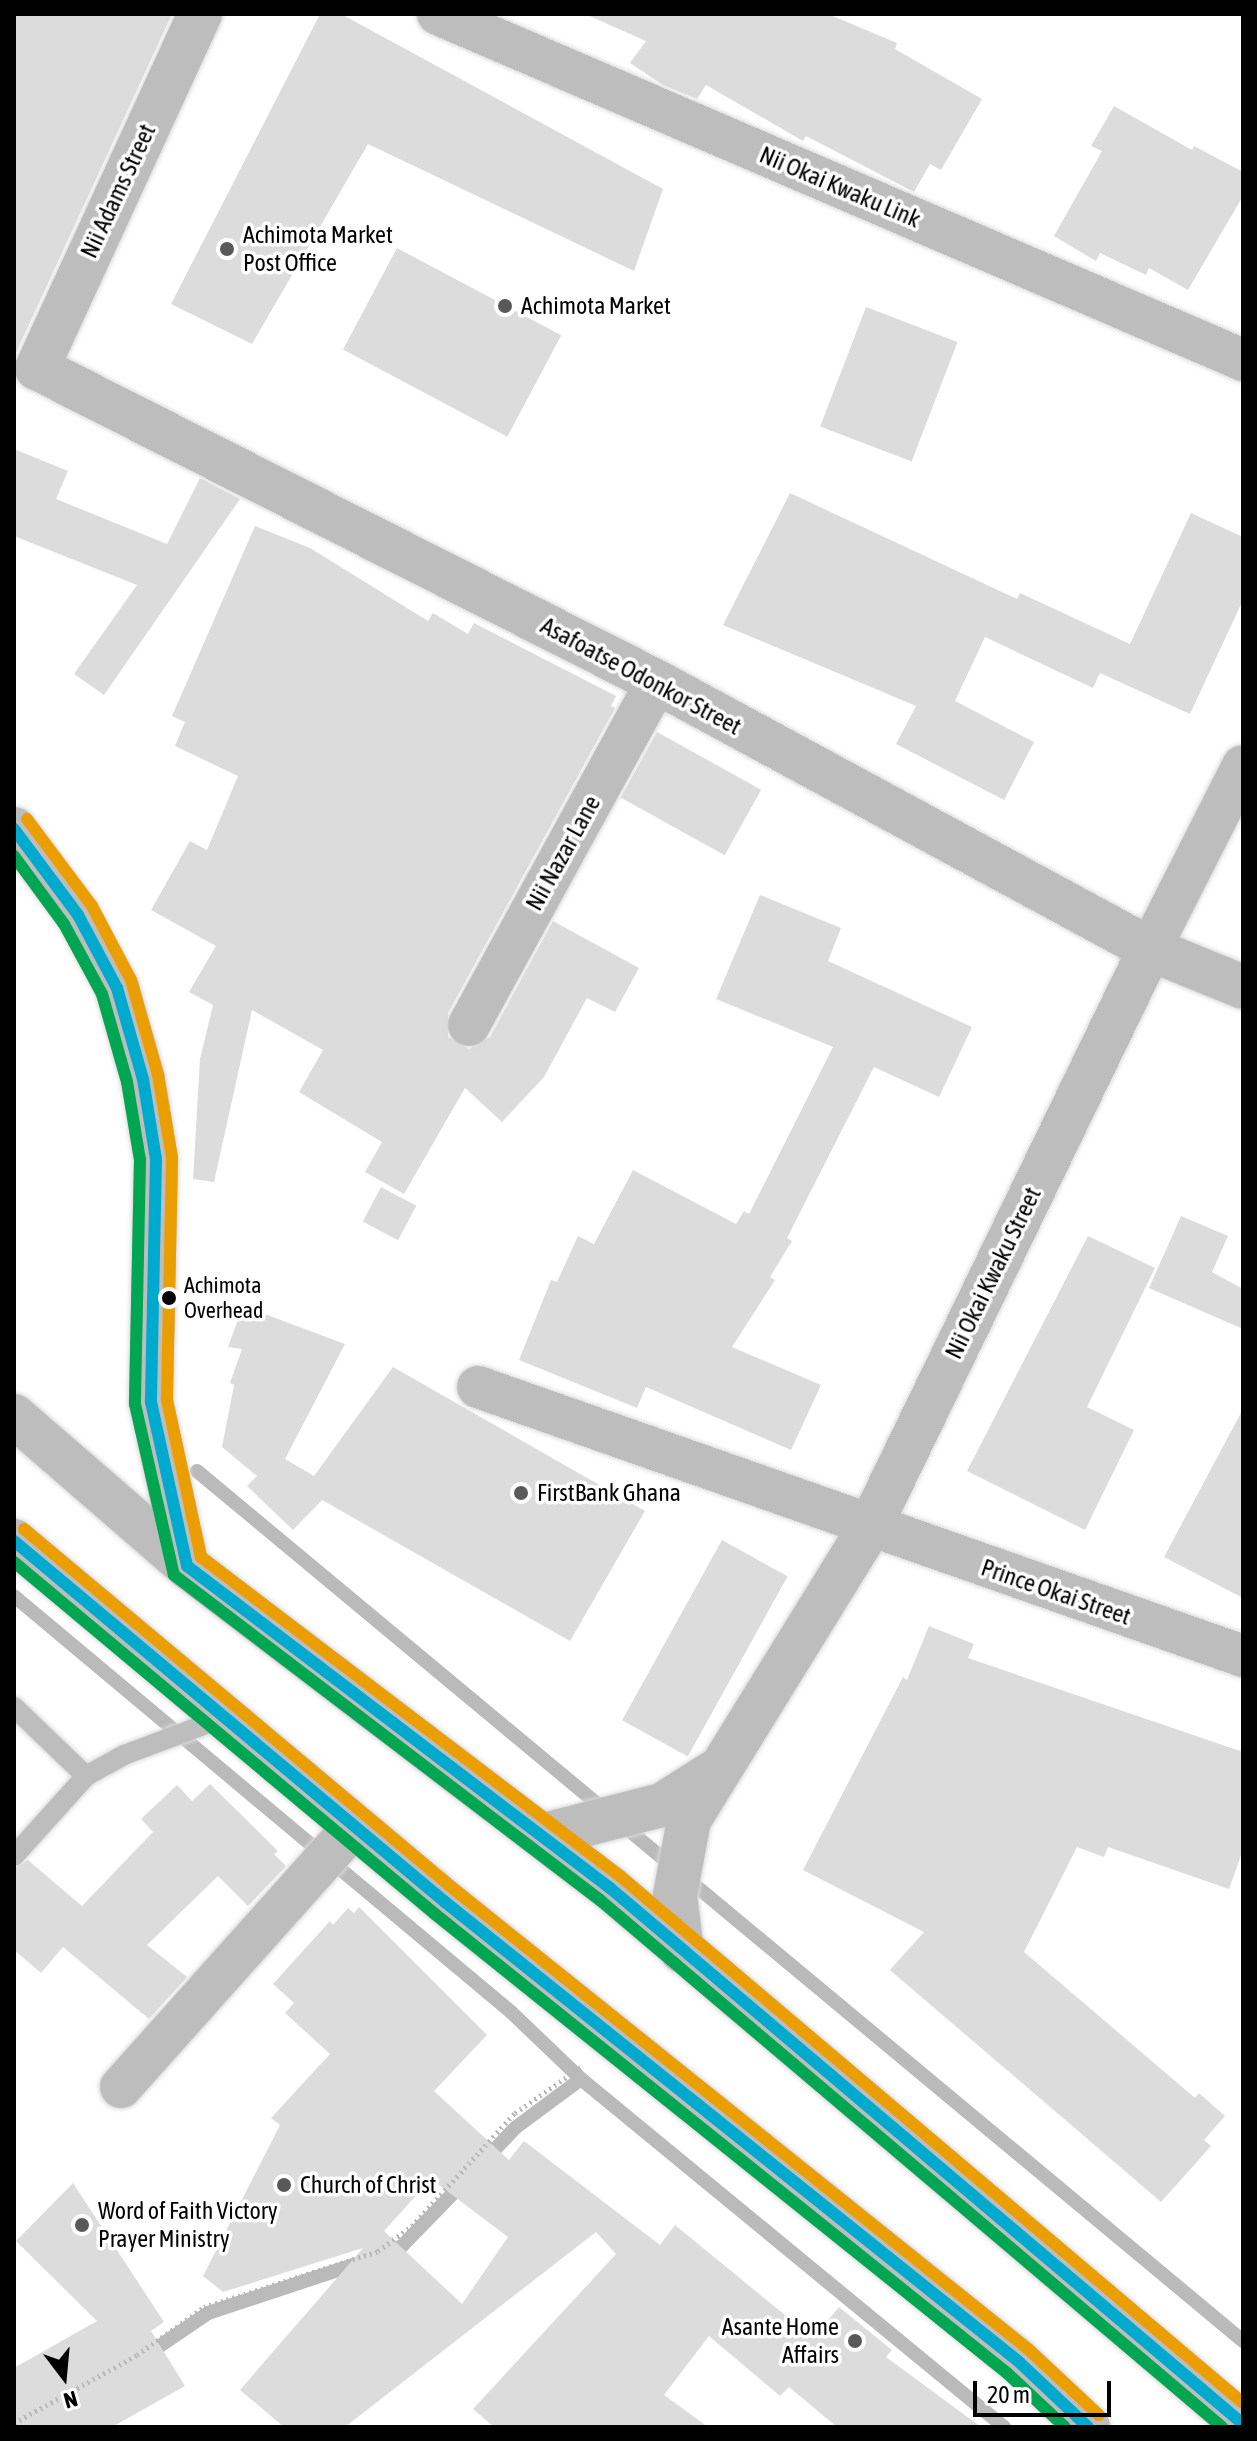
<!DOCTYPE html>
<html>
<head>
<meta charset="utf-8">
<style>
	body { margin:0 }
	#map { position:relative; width:1257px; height:2441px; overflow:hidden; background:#fff; font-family:"Asap Condensed",sans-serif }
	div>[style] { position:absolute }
	.stream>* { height:14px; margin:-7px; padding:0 7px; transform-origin:7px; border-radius:7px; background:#bababa }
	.building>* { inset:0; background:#dcdcdc; transform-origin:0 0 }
	.path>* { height:5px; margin-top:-2.5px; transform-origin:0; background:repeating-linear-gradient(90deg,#b8b8b8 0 2px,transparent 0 6px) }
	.roads { filter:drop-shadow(0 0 2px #dbdbdb) drop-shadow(0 0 2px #dbdbdb) }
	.service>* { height:20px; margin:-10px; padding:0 10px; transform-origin:10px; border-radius:10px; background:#bdbdbd }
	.minor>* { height:42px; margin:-21px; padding:0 21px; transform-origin:21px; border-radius:21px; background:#bdbdbd }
	.tertiary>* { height:44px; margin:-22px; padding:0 22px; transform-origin:22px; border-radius:22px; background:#bdbdbd }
	.primary>* { height:44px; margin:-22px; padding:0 22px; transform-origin:22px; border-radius:22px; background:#bdbdbd }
	.trunk>* { height:44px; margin:-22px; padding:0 22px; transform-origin:22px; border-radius:22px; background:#bdbdbd }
	.bus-1>* { height:12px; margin:-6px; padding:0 6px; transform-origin:6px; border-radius:6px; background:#00a9ce }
	.bus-2>* { height:12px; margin:-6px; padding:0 6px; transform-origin:6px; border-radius:6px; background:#00a651 }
	.bus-3>* { height:12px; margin:-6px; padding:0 6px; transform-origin:6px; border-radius:6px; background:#eb9e00 }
	.dots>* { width:22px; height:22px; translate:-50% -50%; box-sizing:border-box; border:4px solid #fff; border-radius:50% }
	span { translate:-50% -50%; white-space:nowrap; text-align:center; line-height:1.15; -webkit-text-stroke:7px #fff; paint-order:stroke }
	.bus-label { font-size:22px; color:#000 }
	.left { translate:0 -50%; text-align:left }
	.street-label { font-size:24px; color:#000 }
	.poi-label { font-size:24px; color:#000 }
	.right { translate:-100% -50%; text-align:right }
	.frame { position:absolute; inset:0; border:16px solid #000; pointer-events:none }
	.north { position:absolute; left:24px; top:2337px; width:80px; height:80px; -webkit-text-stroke:6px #fff; paint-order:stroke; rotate:164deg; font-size:22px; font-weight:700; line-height:32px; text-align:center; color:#000 }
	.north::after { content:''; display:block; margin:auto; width:28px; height:36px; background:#000; clip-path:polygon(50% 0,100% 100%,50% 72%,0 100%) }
	.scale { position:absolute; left:973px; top:2381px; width:138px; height:36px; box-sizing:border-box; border:4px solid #000; border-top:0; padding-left:10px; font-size:24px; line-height:28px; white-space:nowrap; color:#000; -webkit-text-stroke:6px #fff; paint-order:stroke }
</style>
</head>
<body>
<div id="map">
	<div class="stream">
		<i style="left:197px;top:1471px;width:1361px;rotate:39.75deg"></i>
		<i style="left:14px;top:1596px;width:648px;rotate:39.93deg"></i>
		<i style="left:511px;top:2012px;width:97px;rotate:43.7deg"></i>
		<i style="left:581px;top:2079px;width:548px;rotate:39.44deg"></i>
		<i style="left:484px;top:2161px;width:45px;rotate:-46.8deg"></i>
		<i style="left:515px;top:2128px;width:82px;rotate:-36.6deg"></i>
		<i style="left:385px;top:2253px;width:18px;rotate:-22deg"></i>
		<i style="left:402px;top:2246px;width:89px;rotate:-45.9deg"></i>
		<i style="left:145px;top:2356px;width:76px;rotate:-34.3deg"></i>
		<i style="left:208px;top:2313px;width:162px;rotate:-18.3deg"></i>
	</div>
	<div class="building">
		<i style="clip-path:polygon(14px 14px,172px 14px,14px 357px)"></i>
		<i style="clip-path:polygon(320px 14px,341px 14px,663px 189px,634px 271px,368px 144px,252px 344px,171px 304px)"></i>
		<i style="clip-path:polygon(585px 14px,828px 14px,897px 43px,895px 49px,982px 99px,941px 170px,930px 164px,914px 192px,806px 136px,803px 141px,706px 85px,697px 99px,663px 85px,630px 63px,646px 41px)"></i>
		<i style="clip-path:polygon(1114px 106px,1192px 150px,1194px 146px,1243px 172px,1243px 196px,1188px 290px,1149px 268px,1146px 275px,1100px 253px,1096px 261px,1054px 236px,1102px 151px,1091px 146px)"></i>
		<i style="left:397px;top:248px;width:186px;height:115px;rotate:28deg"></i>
		<i style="left:866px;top:307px;width:98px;height:128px;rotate:21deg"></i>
		<i style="clip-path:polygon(14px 449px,68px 471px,56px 499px,167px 544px,200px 478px,240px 499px,104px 695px,74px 674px,137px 585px,14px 536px)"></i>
		<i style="clip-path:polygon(790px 493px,1017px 599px,1020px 593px,1130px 644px,1191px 513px,1243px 537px,1243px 600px,1190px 714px,1100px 673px,1093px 688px,985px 637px,955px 701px,1034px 742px,1004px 800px,896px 744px,916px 706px,723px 625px)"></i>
		<i style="clip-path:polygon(255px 526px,310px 548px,428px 621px,433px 613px,468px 634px,474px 623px,616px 696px,611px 706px,615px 708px,448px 1013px,448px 1037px,469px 1049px,490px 1037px,553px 921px,639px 968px,615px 1012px,587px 998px,544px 1077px,502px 1122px,465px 1088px,404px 1194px,365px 1172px,382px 1142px,299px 1092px,323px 1050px,252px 1010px,214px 1182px,193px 1179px,200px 1059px,213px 1005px,189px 992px,216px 946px,151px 910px,190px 841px,207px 850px,238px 776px,175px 746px,185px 722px,172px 716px)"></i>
		<i style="left:657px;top:732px;width:119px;height:75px;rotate:29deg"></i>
		<i style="clip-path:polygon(760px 895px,841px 928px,828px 961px,972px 1027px,939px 1097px,874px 1067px,787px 1238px,792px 1241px,770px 1277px,775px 1280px,732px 1347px,821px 1385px,791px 1450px,646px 1387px,637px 1408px,519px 1360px,551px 1280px,557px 1282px,578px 1236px,594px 1244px,633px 1170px,736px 1224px,744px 1211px,749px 1214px,833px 1047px,716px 999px)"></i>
		<i style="left:381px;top:1187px;width:40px;height:39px;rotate:28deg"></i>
		<i style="clip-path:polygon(1181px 1216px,1228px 1236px,1212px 1272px,1243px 1289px,1243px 1329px,1149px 1288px)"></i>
		<i style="clip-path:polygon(1088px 1236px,1155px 1268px,1087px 1407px,1134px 1430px,1085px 1530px,967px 1471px)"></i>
		<i style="clip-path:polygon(243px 1306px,345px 1344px,285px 1459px,314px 1476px,393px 1367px,645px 1511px,570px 1641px,322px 1500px,293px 1530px,247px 1486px,257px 1476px,222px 1447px,234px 1385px,230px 1383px,242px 1349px,228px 1347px)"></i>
		<i style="clip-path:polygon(1243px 1409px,1243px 1598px,1164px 1557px)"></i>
		<i style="left:722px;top:1540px;width:75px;height:206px;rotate:29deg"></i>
		<i style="clip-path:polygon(929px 1626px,974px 1644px,968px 1658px,1243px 1752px,1243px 1850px,1229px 1889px,1108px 1847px,1104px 1857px,1077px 1847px,1024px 1952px,1195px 2098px,1199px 2093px,1225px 2116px,1204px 2140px,1211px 2146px,1161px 2202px,890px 1970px,924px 1932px,803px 1870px,903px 1677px,907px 1680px)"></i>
		<i style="clip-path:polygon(210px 1784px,278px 1851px,274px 1854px,286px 1866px,248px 1906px,218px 1876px,147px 1945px,187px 1977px,149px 2019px,63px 1947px,41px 1973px,14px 1950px,14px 1869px,28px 1860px,82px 1906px,153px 1832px,141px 1819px,177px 1785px,192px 1801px)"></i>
		<i style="clip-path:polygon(evenodd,359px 1907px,487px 2035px,434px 2091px,509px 2160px,524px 2141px,660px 2245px,675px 2225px,813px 2338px,839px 2307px,892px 2350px,886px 2357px,981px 2427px,837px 2427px,789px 2387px,780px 2396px,709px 2336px,664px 2395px,708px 2427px,494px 2427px,473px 2409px,616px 2254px,596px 2232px,345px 2427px,284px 2427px,240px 2390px,363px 2248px,223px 2292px,203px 2276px,280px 2125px,271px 2118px,330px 2054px,285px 2013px,294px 2003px,273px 1984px,330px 1921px,333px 1925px,348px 1908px,354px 1913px,359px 1907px,431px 2179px,508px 2237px,462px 2304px,384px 2231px,431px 2179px)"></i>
		<i style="clip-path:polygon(73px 2183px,164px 2322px,151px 2331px,185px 2386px,112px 2427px,14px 2427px,14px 2368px,97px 2321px,16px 2241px)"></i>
	</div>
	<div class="path">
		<i style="left:14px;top:2423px;width:141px;rotate:-28.9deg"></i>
		<i style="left:137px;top:2355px;width:82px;rotate:-35.6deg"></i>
		<i style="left:204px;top:2307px;width:183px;rotate:-17.8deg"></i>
		<i style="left:378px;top:2251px;width:42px;rotate:-36.3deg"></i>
		<i style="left:412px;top:2226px;width:153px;rotate:-47.7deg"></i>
		<i style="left:515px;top:2113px;width:80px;rotate:-34.9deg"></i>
	</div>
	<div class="roads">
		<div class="service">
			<i style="left:14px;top:1707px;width:100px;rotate:43.8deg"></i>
			<i style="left:86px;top:1776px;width:43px;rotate:-28.9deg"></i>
			<i style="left:124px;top:1755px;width:108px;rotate:-20.6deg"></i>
			<i style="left:14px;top:1856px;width:108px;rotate:-48deg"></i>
		</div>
		<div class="minor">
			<i style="left:438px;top:14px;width:876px;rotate:23.26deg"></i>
			<i style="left:1150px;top:949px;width:205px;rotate:-63.1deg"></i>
			<i style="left:469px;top:1025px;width:391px;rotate:-61.3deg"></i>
			<i style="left:478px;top:1387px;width:811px;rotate:19.37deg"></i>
			<i style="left:121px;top:2087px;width:350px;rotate:-48.2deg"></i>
		</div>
		<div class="tertiary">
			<i style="left:200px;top:14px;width:390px;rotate:114.7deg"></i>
			<i style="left:37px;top:368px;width:695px;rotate:26.86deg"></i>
			<i style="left:657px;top:682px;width:561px;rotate:28.44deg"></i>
			<i style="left:1150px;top:949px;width:100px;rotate:22.2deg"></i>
			<i style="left:544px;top:1835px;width:122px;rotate:-14.3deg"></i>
			<i style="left:662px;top:1805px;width:62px;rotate:-32.4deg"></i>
			<i style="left:682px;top:1951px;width:56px;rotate:-97.1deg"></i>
			<i style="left:675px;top:1895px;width:76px;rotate:-79.4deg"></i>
			<i style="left:689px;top:1820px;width:342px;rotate:-58.3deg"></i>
			<i style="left:869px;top:1529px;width:644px;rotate:-64.15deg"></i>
		</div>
		<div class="primary">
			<i style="left:14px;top:829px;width:107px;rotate:53.3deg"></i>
			<i style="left:78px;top:915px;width:83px;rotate:61.9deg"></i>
			<i style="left:117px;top:988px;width:95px;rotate:74.1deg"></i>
			<i style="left:143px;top:1079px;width:81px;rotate:80.8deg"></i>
			<i style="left:156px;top:1159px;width:243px;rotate:91.2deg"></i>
			<i style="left:151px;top:1402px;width:168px;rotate:77.6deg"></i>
		</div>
		<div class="trunk">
			<i style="left:14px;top:1416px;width:229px;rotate:40.9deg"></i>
			<i style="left:187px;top:1566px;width:532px;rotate:37.28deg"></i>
			<i style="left:610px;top:1888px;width:829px;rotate:40.26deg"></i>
			<i style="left:14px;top:1541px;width:562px;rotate:39.95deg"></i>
			<i style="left:445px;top:1902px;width:734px;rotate:38.7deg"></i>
			<i style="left:1018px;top:2361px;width:96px;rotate:43.3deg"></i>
		</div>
	</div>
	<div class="bus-1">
		<i style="left:14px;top:829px;width:107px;rotate:53.3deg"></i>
		<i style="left:78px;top:915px;width:83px;rotate:61.9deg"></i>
		<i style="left:117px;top:988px;width:95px;rotate:74.1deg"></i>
		<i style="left:143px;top:1079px;width:81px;rotate:80.8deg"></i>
		<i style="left:156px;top:1159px;width:243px;rotate:91.2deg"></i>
		<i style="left:151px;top:1402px;width:168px;rotate:77.6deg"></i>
		<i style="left:187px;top:1566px;width:532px;rotate:37.28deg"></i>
		<i style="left:610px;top:1888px;width:829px;rotate:40.26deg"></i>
		<i style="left:14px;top:1541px;width:562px;rotate:39.95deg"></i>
		<i style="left:445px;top:1902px;width:734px;rotate:38.7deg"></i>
		<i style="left:1018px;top:2361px;width:96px;rotate:43.3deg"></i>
	</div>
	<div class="bus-2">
		<i style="left:14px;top:856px;width:84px;rotate:53.7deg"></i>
		<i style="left:64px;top:924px;width:80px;rotate:61.5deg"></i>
		<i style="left:102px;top:994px;width:91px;rotate:74.1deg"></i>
		<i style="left:127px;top:1082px;width:79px;rotate:80.5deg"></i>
		<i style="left:140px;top:1160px;width:244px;rotate:91.2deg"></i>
		<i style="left:135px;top:1404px;width:175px;rotate:77.2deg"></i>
		<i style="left:174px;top:1575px;width:536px;rotate:37.34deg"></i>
		<i style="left:600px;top:1900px;width:815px;rotate:40.27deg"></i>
		<i style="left:14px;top:1562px;width:549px;rotate:39.9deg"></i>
		<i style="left:435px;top:1914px;width:733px;rotate:38.75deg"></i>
		<i style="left:1007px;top:2373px;width:79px;rotate:43deg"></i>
	</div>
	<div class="bus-3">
		<i style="left:27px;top:819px;width:109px;rotate:53.2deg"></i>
		<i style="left:92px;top:906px;width:84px;rotate:62.2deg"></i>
		<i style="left:131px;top:980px;width:99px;rotate:74.1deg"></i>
		<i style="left:158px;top:1075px;width:84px;rotate:80.4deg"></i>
		<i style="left:172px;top:1158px;width:242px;rotate:91.2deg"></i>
		<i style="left:167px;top:1400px;width:161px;rotate:77.8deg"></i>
		<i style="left:201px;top:1557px;width:527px;rotate:37.28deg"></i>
		<i style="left:620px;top:1876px;width:816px;rotate:40.23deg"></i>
		<i style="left:24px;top:1529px;width:562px;rotate:39.95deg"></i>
		<i style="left:455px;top:1890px;width:734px;rotate:38.7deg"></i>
		<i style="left:1028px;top:2349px;width:97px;rotate:42.9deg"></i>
	</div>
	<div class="dots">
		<i style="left:227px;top:249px;background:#595959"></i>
		<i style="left:505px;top:306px;background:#595959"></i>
		<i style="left:169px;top:1298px;background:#000"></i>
		<i style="left:521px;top:1493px;background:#595959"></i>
		<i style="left:284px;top:2185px;background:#595959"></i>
		<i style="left:82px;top:2225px;background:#595959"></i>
		<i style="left:855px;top:2341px;background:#595959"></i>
	</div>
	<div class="bus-label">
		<span class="left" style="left:184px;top:1298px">Achimota<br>Overhead</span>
	</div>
	<div class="street-label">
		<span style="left:840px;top:187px;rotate:23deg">Nii Okai Kwaku Link</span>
		<span style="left:118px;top:191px;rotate:-65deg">Nii Adams Street</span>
		<span style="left:641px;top:676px;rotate:28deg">Asafoatse Odonkor Street</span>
		<span style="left:563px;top:853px;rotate:-61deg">Nii Nazar Lane</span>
		<span style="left:993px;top:1273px;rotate:-64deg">Nii Okai Kwaku Street</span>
		<span style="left:1056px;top:1592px;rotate:19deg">Prince Okai Street</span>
	</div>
	<div class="poi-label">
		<span class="left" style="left:243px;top:249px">Achimota Market<br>Post Office</span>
		<span class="left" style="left:521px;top:306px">Achimota Market</span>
		<span class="left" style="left:537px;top:1493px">FirstBank Ghana</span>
		<span class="left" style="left:300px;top:2185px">Church of Christ</span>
		<span class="left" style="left:98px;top:2225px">Word of Faith Victory<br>Prayer Ministry</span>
		<span class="right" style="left:839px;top:2341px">Asante Home<br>Affairs</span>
	</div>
	<div class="frame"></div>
	<div class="north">N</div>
	<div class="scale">20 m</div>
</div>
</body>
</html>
